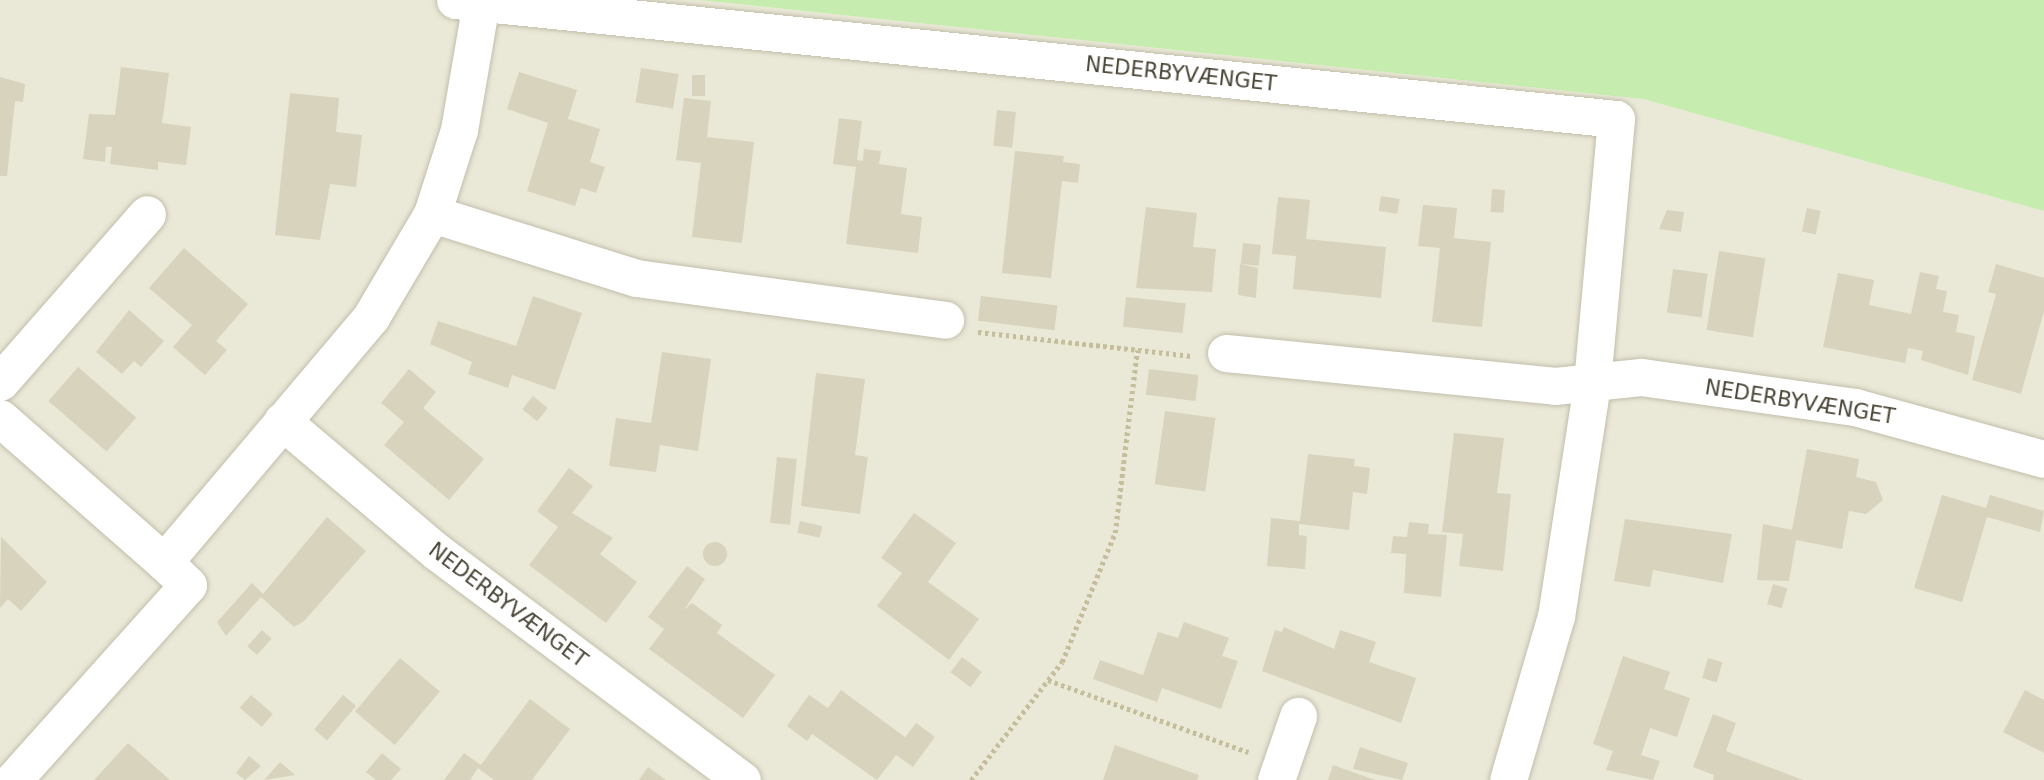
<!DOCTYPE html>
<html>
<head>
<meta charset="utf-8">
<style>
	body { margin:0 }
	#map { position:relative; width:2044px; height:780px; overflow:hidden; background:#f6f4e9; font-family:"DejaVu Sans",sans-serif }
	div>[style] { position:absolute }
	.residential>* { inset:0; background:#eae8d7 }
	.green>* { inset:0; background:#c6edaf }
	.building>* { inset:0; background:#d8d3bd; transform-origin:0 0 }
	.round { border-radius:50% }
	.path>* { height:4.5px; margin-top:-2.25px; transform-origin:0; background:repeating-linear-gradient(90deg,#c5be9b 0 3.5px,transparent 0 7px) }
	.roads { filter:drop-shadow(0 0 2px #c2beab) drop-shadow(0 0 2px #c2beab) }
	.street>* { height:37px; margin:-18.5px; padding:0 18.5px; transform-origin:18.5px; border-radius:18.5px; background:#fff }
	span { translate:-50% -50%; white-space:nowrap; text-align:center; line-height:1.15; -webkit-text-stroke:7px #fff; paint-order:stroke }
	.street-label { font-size:21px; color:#4a4637 }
</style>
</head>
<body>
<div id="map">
	<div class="residential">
		<i style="clip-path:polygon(0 0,699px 0,1643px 99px,2044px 211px,2044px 780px,0 780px)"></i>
	</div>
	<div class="green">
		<i style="clip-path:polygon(699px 0,2044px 0,2044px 211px,1643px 99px)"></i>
	</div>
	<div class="building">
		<i style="clip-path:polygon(121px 67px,169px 73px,162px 123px,191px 127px,186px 165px,158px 162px,158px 170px,110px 164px,112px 147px,106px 147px,105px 162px,83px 159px,89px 114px,115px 115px)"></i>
		<i style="left:641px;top:68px;width:38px;height:35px;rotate:9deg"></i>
		<i style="clip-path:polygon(519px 72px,577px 90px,568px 119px,600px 129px,590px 162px,605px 167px,596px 193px,581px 188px,575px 206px,527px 191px,548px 123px,507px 109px)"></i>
		<i style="left:692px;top:75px;width:13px;height:21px"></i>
		<i style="clip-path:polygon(0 77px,25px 84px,23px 102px,15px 101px,7px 176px,0 176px)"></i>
		<i style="clip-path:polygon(290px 93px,339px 98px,336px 132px,362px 135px,356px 187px,330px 184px,320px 240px,275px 235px)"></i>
		<i style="clip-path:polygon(684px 98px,711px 101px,707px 137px,754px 142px,742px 243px,692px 237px,701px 163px,676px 160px)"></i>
		<i style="left:997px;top:110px;width:19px;height:36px;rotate:6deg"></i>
		<i style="clip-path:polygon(839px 118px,862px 121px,857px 160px,863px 161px,864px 149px,881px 151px,879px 164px,907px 168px,901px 214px,922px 217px,918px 253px,846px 244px,856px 167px,833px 164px)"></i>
		<i style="clip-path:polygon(1015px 151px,1064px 156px,1063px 162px,1080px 164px,1078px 183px,1062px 181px,1051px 278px,1002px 273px)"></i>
		<i style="left:1492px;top:189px;width:13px;height:23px;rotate:4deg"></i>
		<i style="left:1381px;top:196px;width:19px;height:15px;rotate:9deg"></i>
		<i style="clip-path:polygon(1278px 197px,1310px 200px,1306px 239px,1386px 247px,1381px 298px,1293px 289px,1296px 256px,1272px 254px)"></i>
		<i style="clip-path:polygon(1423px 205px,1457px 208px,1454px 238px,1491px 242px,1482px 327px,1432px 322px,1440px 248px,1418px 246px)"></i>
		<i style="clip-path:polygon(1146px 207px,1197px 213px,1193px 247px,1216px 249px,1212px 292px,1136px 288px)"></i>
		<i style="left:1807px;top:208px;width:14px;height:24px;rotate:12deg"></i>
		<i style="clip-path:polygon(1667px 210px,1684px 212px,1681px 232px,1659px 229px)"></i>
		<i style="left:1243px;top:243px;width:18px;height:21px;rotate:6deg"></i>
		<i style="clip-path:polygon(184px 248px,248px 304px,216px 341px,227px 350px,205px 375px,173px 347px,192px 325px,149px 288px)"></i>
		<i style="left:1719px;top:251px;width:47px;height:80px;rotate:9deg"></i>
		<i style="clip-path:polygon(1240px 264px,1258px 268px,1256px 298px,1238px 295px)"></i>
		<i style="clip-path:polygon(1996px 264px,2044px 278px,2044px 311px,2021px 394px,1972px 380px,1996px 294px,1988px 292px)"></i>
		<i style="left:1673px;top:269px;width:35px;height:44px;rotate:8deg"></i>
		<i style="clip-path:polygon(1920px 272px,1939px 276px,1936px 289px,1947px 291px,1943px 312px,1959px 315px,1956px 332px,1975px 336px,1968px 375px,1921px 360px,1923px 351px,1908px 348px,1905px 363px,1823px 347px,1838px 273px,1874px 280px,1869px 305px,1911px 314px)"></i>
		<i style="clip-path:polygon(533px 296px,582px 313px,555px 390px,512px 375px,508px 388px,468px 374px,472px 362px,430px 344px,438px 321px,516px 346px)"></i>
		<i style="left:981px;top:296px;width:77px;height:25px;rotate:7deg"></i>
		<i style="left:1126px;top:297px;width:60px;height:30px;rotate:6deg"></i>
		<i style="clip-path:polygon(129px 310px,164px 341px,141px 367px,134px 361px,122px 374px,96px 352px)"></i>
		<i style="clip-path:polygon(662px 352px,711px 359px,698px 451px,660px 445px,656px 472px,609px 466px,616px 418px,651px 423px)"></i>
		<i style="left:78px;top:367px;width:77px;height:45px;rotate:41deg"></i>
		<i style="clip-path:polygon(409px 369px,436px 392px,423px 408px,484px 459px,449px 500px,384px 445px,404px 422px,381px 403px)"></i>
		<i style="left:1149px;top:369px;width:50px;height:26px;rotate:7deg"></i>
		<i style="clip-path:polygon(816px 373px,865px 379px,855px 455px,868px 457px,860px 514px,801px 506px)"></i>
		<i style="left:533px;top:396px;width:19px;height:17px;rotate:39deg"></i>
		<i style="left:1165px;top:411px;width:51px;height:74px;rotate:8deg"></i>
		<i style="clip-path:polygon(1454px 433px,1504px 438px,1497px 493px,1511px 494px,1503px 571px,1459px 566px,1463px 534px,1442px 532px)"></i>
		<i style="clip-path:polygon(1807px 449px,1859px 459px,1856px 477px,1876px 482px,1883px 500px,1866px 514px,1849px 511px,1842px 549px,1796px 540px,1789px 581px,1757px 580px,1763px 524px,1792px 530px)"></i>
		<i style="clip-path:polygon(1308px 454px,1355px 459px,1354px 466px,1370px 468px,1367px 494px,1353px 492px,1349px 530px,1299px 524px,1299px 535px,1307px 536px,1305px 569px,1267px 566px,1271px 518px,1300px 521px)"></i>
		<i style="left:777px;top:457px;width:20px;height:66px;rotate:6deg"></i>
		<i style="clip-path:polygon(569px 468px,593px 486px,572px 513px,613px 538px,600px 554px,637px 582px,606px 623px,529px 565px,558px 527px,537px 511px)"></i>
		<i style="clip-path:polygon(1942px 495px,1986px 508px,1990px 495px,2044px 511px,2040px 532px,1987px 517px,1962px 602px,1914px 588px)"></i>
		<i style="clip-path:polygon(914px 513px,956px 543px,928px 582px,979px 619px,949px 660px,877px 606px,902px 573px,881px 558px)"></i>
		<i style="clip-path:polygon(327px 517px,366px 551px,304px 621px,294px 627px,261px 597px,226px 636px,217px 622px,252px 583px,263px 594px)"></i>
		<i style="clip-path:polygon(1625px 519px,1732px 534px,1723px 583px,1653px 570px,1650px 587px,1614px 581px)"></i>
		<i style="left:800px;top:521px;width:23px;height:12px;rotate:13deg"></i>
		<i style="clip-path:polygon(1409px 522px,1429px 524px,1428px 534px,1447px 535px,1441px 597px,1404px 593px,1406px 554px,1391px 553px,1393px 536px,1407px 537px)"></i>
		<i style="clip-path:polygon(1px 537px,47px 582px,21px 611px,8px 599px,0 608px)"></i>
		<i class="round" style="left:703px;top:542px;width:24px;height:24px"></i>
		<i style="clip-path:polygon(687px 566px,705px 579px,684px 610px,692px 603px,722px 625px,717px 633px,775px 675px,743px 718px,649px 649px,664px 629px,648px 617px)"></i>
		<i style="left:1773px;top:584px;width:15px;height:21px;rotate:16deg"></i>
		<i style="clip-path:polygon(1184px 622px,1229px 638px,1222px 656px,1238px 661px,1221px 709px,1162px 688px,1157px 702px,1093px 679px,1100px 660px,1143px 675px,1158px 632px,1178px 638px)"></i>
		<i style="clip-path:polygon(1284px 627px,1334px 649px,1340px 630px,1376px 642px,1369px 662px,1416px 678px,1401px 723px,1262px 671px,1275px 630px,1282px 632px)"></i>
		<i style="left:262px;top:630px;width:13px;height:22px;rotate:42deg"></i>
		<i style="clip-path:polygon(1623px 656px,1670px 672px,1664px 689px,1690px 698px,1677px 737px,1650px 728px,1641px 755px,1660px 761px,1653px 780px,1606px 770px,1613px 751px,1593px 744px)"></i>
		<i style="left:962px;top:657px;width:25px;height:19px;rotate:37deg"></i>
		<i style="left:400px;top:658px;width:52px;height:70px;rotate:40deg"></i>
		<i style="left:1708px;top:658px;width:15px;height:21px;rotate:16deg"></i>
		<i style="clip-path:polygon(841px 690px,905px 737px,916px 723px,935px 737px,913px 767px,896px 755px,877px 780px,812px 734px,807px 741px,787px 726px,809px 695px,828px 708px)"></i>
		<i style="clip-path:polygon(2025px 690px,2044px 700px,2044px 753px,2003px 732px)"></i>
		<i style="left:251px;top:695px;width:29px;height:17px;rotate:41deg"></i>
		<i style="left:343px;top:695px;width:17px;height:45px;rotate:40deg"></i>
		<i style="clip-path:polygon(530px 699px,570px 729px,532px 780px,494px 780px,478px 768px,470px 780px,444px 780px,464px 753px,481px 765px)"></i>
		<i style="clip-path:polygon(1713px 714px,1736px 723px,1726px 751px,1803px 780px,1713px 780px,1714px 775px,1693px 767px)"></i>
		<i style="clip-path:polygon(128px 743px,170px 780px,94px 780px)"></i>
		<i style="clip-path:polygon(1115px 745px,1199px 775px,1197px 780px,1103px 780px)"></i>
		<i style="clip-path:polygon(1360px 747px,1408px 763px,1402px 780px,1353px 769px)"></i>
		<i style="clip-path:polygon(382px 753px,401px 769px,391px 780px,376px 780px,366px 772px)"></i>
		<i style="clip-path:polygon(249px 756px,261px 766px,245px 780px,236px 773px)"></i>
		<i style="clip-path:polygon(280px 762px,295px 775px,264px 780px)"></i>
		<i style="clip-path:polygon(1333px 765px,1375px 780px,1328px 780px)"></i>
		<i style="clip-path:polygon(648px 767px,666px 780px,639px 780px)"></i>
	</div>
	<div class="path">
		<i style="left:978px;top:332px;width:215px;rotate:6.4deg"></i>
		<i style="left:1048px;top:680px;width:213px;rotate:19.8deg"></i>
		<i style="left:971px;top:780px;width:149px;rotate:-52.4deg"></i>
		<i style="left:1062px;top:662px;width:139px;rotate:-67.7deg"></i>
		<i style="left:1115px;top:533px;width:184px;rotate:-83.1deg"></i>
	</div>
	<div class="roads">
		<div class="street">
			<i style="left:455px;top:0;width:1167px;rotate:5.85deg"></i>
			<i style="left:1616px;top:119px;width:266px;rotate:95.2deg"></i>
			<i style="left:1592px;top:384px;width:235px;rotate:98.8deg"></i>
			<i style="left:1556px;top:616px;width:171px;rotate:106.3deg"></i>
			<i style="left:432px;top:214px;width:214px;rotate:17.4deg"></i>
			<i style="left:636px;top:278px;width:312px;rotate:7.7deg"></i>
			<i style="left:1226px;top:353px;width:331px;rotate:5.7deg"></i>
			<i style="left:1555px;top:386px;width:86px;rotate:-6deg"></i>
			<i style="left:1641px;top:377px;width:216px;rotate:8deg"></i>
			<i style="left:1855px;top:407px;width:196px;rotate:15.4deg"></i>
			<i style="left:0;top:382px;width:223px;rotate:-48.8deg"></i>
			<i style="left:0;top:418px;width:218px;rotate:41.3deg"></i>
			<i style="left:282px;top:421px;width:203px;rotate:40.2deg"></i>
			<i style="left:437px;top:552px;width:381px;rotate:36.8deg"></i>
			<i style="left:13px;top:780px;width:262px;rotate:-48.1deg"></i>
			<i style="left:188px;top:585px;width:33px;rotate:-136deg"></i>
			<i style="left:164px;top:562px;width:321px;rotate:-49.8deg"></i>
			<i style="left:371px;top:317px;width:120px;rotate:-59.4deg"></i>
			<i style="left:432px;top:214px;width:88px;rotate:-72.2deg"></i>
			<i style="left:459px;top:130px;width:129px;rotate:-80.2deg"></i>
			<i style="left:1276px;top:780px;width:68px;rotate:-71deg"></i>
		</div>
	</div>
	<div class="street-label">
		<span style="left:1181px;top:74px;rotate:6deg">NEDERBYVÆNGET</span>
		<span style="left:1800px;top:402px;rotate:9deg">NEDERBYVÆNGET</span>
		<span style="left:508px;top:605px;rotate:37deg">NEDERBYVÆNGET</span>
	</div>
</div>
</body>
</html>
